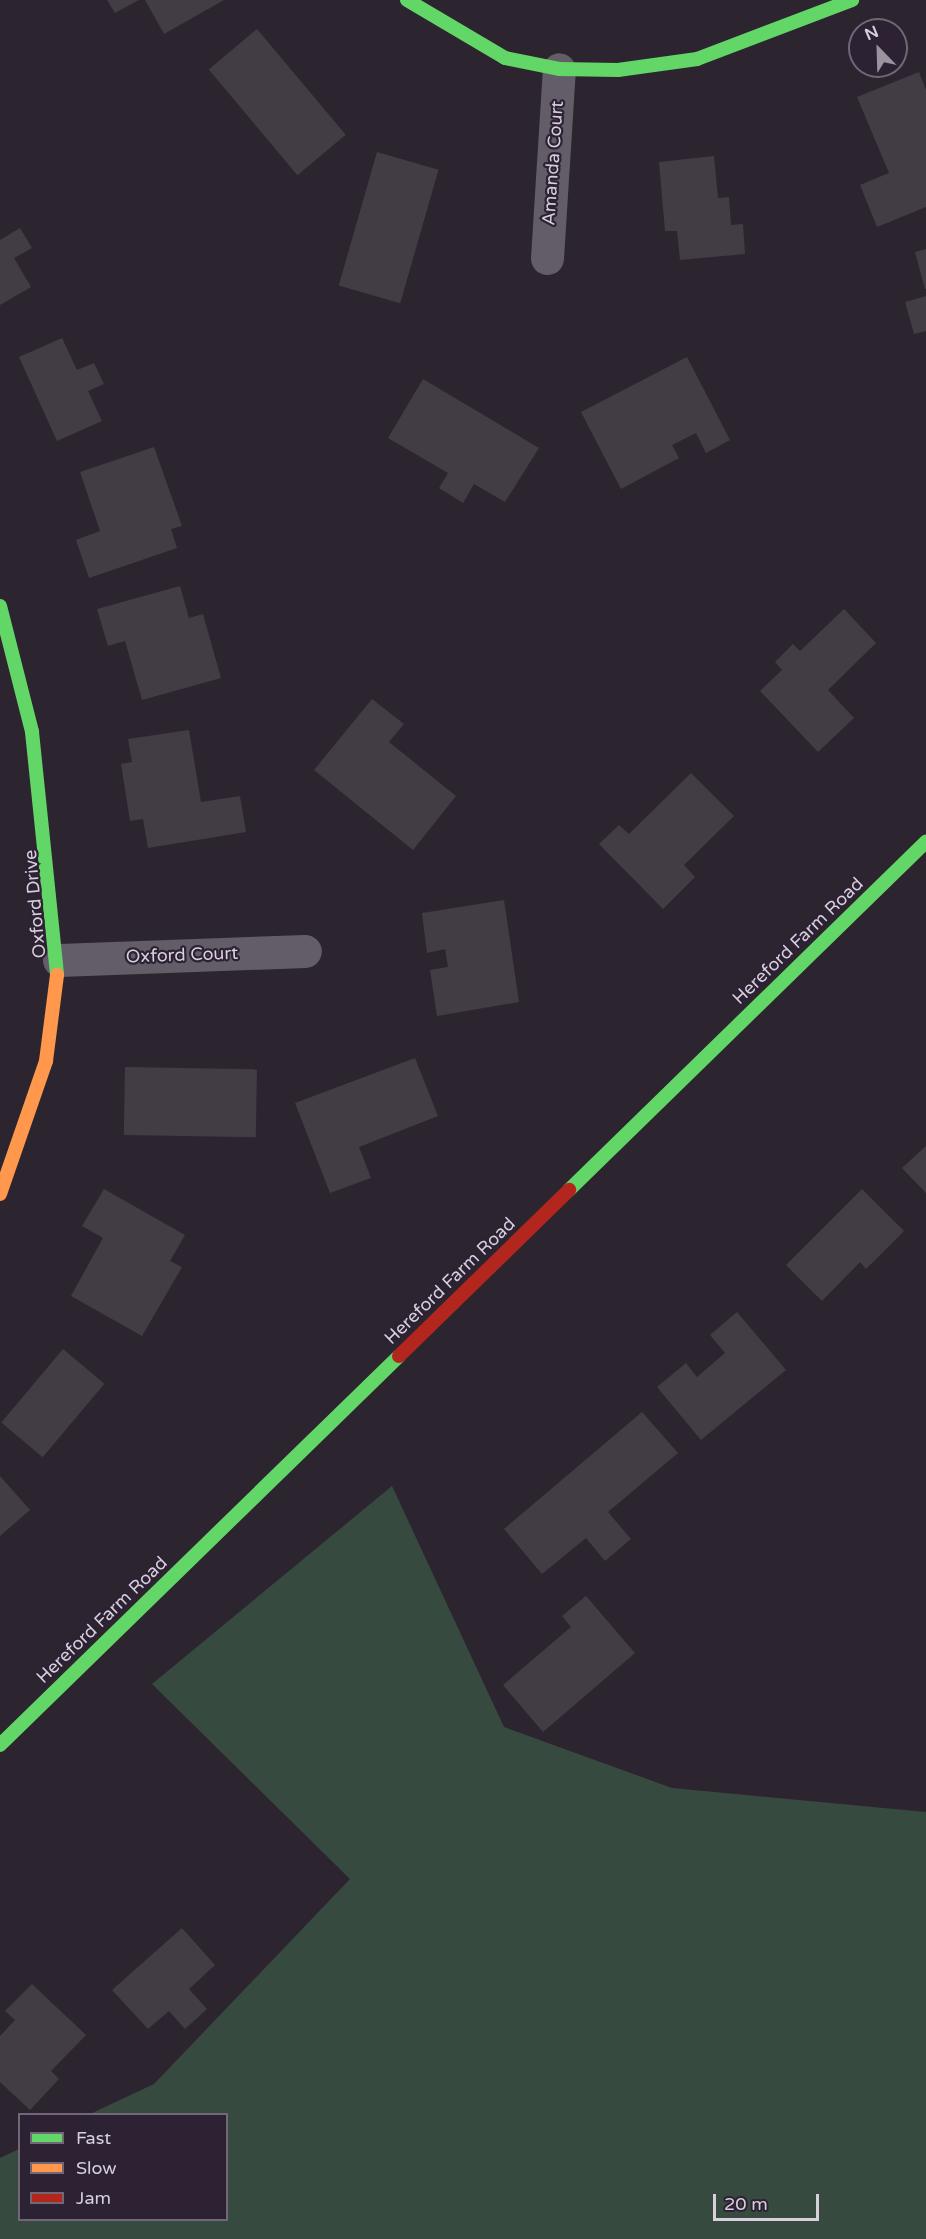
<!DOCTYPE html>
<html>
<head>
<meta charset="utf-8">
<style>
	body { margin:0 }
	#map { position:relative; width:926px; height:2239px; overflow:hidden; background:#2c2530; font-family:"Varela Round",sans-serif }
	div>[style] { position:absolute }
	.green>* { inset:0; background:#364a3f }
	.building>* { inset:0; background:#423c45; transform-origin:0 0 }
	.street>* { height:33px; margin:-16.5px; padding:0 16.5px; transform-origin:16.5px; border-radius:16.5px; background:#635d67 }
	.fast>* { height:14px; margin:-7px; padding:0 7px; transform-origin:7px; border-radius:7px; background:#63d668 }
	.slow>* { height:14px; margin:-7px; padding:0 7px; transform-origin:7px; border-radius:7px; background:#ff974d }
	.jam>* { height:14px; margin:-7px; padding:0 7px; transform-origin:7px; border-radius:7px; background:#b3261e }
	span { translate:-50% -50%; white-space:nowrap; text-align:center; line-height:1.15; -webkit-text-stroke:4.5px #2d2134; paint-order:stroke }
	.street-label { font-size:18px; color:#d7cfdc }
	.legend { position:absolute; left:18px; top:2113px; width:210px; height:108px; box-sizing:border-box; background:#2d2134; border:2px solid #716777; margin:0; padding:8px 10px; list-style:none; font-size:18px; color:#d7cfdc }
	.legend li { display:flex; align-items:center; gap:12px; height:30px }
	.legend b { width:30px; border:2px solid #716777 }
	.north { position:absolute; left:848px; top:18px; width:60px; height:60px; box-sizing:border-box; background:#2d2134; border:2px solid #716777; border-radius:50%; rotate:337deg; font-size:16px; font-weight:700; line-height:24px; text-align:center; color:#d7cfdc }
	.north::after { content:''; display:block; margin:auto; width:21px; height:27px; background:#9b94a0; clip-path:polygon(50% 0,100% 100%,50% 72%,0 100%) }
	.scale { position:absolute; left:713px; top:2194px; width:106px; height:27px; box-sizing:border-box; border:3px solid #d7cfdc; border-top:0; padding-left:8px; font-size:18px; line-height:21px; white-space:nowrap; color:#d7cfdc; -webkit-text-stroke:4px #2d2134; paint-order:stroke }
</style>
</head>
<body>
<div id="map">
	<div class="green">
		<i style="clip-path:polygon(392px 1486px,504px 1727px,672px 1788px,926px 1812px,926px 2239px,0 2239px,0 2158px,19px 2149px,20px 2220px,226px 2220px,226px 2114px,90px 2114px,154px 2084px,350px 1879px,152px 1684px)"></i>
	</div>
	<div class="building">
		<i style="clip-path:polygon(107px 0,139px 0,115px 13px)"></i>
		<i style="clip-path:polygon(145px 0,224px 0,164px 34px)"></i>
		<i style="left:257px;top:29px;width:138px;height:63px;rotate:50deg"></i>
		<i style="clip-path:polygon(919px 72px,926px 90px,926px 207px,877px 227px,860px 185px,889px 173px,857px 97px)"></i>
		<i style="left:377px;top:152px;width:64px;height:139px;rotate:16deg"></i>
		<i style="clip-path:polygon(714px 156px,718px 198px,729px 197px,731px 225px,743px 224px,745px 254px,680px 260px,677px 231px,665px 231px,659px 162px)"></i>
		<i style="clip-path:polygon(20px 228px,32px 248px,14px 258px,31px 287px,0 305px,0 240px)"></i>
		<i style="clip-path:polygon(926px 249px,926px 289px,925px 289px,915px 252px)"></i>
		<i style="clip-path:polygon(926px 296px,926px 331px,914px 334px,905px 302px)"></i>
		<i style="clip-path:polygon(62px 338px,77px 370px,94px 363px,104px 384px,88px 391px,102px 421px,57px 441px,19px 357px)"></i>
		<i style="clip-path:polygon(687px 357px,730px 440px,706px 453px,696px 433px,672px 445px,679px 458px,621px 489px,581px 412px)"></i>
		<i style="clip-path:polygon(423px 379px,539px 448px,505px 502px,474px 484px,463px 503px,439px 488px,448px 473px,388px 438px)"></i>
		<i style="clip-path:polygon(154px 447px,182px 526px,171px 529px,177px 548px,89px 578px,76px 540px,100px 531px,80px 472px)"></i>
		<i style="clip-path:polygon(180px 586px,189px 618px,203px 614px,221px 678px,142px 700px,125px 641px,108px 646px,97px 609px)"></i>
		<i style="clip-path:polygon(844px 609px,876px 643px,828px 690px,854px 718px,818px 752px,760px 691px,782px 670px,775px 662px,793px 644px,800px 651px)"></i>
		<i style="clip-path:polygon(372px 699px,404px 724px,389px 742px,456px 796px,413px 850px,314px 770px)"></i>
		<i style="clip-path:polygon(189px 730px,201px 802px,240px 796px,246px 832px,148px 848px,143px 819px,130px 821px,121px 764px,132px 762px,128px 739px)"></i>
		<i style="clip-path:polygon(691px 773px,734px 816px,684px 865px,695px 877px,663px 909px,599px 844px,619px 825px,629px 834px)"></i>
		<i style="clip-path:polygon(504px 900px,519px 1002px,437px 1016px,430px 970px,448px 967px,445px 949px,427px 953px,422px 913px)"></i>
		<i style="clip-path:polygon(415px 1058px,438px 1116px,359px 1147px,371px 1178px,330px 1193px,295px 1103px)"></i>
		<i style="left:125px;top:1067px;width:132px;height:68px;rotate:1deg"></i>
		<i style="clip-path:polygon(926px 1146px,926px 1193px,902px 1168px)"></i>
		<i style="clip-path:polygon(104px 1189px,185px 1235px,170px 1261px,182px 1267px,142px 1336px,71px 1296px,103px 1238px,82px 1226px)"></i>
		<i style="clip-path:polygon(862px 1189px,904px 1231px,866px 1269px,860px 1262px,822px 1301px,786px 1265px)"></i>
		<i style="clip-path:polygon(737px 1312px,786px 1370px,701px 1440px,657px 1387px,686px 1363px,697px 1377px,725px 1353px,710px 1335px)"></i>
		<i style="left:63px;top:1349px;width:54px;height:96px;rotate:40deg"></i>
		<i style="clip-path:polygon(642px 1412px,678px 1453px,608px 1512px,631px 1539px,605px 1561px,586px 1538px,542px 1574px,504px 1529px)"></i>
		<i style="clip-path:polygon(0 1476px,30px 1510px,0 1536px)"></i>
		<i style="clip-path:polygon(586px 1596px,635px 1653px,543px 1732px,503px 1685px,571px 1627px,562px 1616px)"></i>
		<i style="clip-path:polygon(182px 1928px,215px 1965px,189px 1989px,207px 2009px,185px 2029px,169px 2011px,148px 2029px,112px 1990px)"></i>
		<i style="clip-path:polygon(32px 1984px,86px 2035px,51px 2071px,59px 2079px,30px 2110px,0 2082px,0 2036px,15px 2020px,5px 2011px)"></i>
	</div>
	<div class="street">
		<i style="left:547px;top:258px;width:189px;rotate:-86.4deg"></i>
		<i style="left:59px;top:960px;width:246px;rotate:-2.1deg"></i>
	</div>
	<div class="fast">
		<i style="left:407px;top:0;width:114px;rotate:30.6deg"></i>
		<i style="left:505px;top:58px;width:55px;rotate:11.5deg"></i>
		<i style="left:559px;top:69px;width:59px;rotate:1deg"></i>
		<i style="left:618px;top:70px;width:80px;rotate:-7.9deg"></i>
		<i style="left:697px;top:59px;width:166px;rotate:-20.8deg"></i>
		<i style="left:0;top:606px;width:130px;rotate:75.7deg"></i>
		<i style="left:32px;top:732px;width:244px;rotate:84.1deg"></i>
		<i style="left:569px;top:1190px;width:499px;rotate:-44.3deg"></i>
		<i style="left:0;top:1745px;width:557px;rotate:-44.27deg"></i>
	</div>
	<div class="slow">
		<i style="left:0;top:1194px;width:141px;rotate:-70.9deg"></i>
		<i style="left:46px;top:1061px;width:87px;rotate:-82.7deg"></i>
	</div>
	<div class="jam">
		<i style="left:399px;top:1356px;width:238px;rotate:-44.3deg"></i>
	</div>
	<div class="street-label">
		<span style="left:553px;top:163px;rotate:-86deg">Amanda Court</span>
		<span style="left:35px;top:904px;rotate:-95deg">Oxford Drive</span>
		<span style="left:798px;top:941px;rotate:-44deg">Hereford Farm Road</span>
		<span style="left:182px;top:955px;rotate:-2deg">Oxford Court</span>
		<span style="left:450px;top:1281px;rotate:-44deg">Hereford Farm Road</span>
		<span style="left:102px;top:1620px;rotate:-44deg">Hereford Farm Road</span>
	</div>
	<ul class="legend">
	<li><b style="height:8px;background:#63d668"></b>Fast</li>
	<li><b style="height:8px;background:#ff974d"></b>Slow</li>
	<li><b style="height:8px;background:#b3261e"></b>Jam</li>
	</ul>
	<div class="north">N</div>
	<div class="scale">20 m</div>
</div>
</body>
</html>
